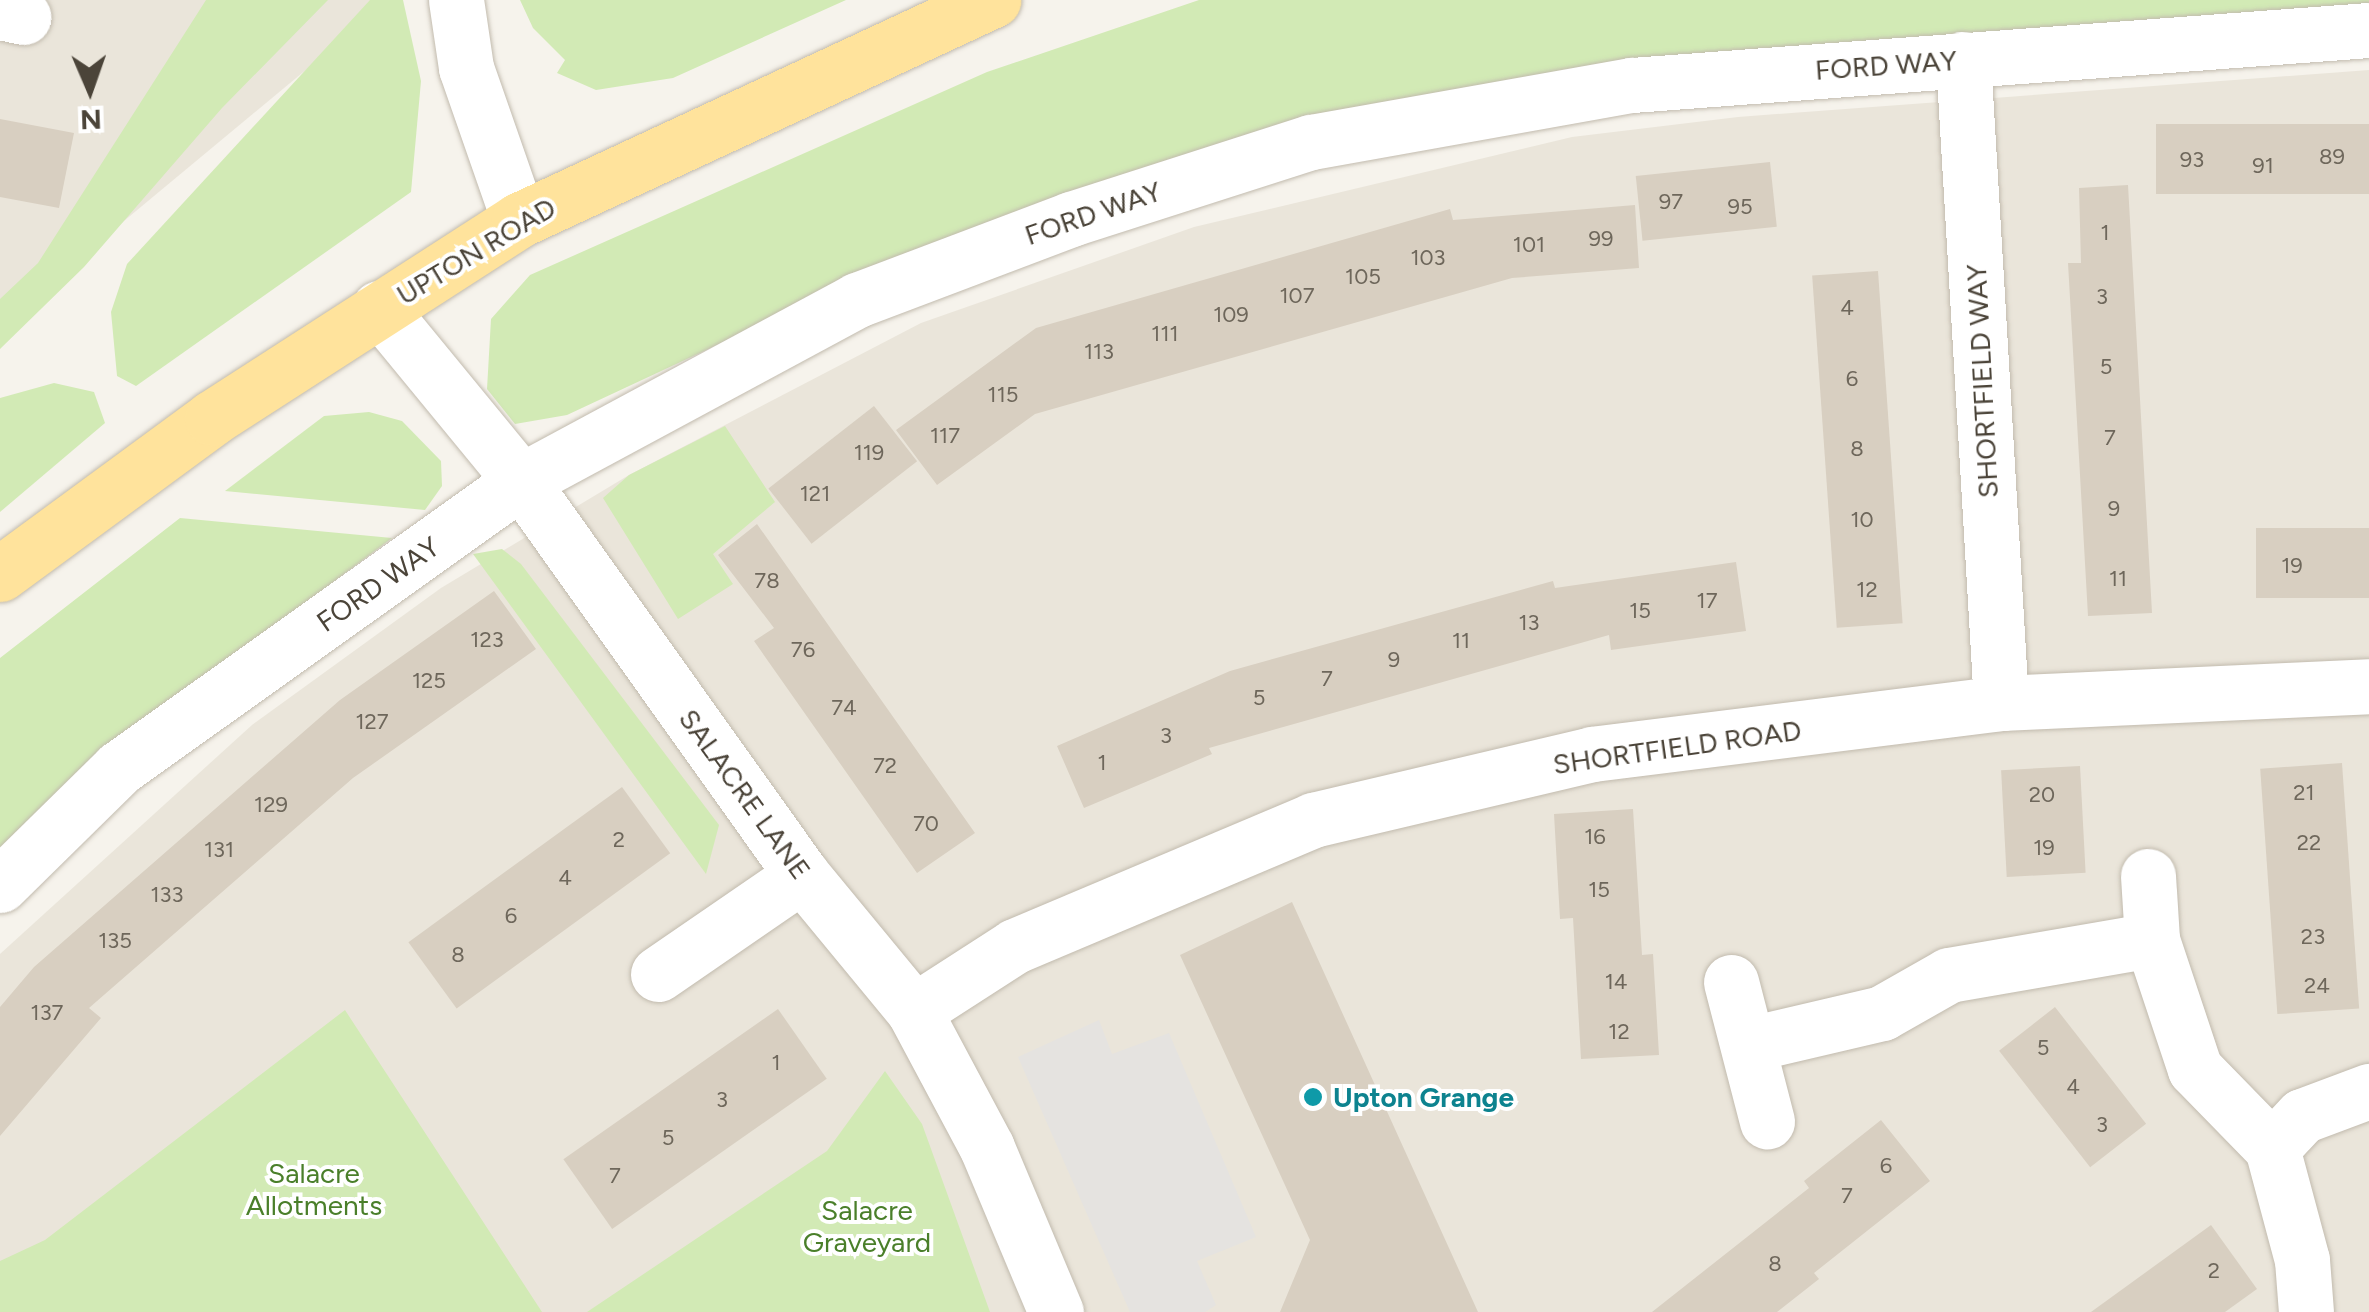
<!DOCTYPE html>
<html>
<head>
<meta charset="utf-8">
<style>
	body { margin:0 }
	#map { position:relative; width:2369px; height:1312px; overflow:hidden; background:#f6f3ec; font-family:Figtree,sans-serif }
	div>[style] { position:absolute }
	.residential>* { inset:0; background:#eae5da }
	.green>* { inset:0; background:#d2eab5 }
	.parking>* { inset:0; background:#e5e3e0 }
	.building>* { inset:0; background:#d8cfc1; transform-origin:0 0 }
	.roads { filter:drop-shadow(0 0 2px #c2bbae) drop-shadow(0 0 2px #c2bbae) }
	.minor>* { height:55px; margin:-27.5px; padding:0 27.5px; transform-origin:27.5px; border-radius:27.5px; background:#fff }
	.primary>* { height:55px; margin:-27.5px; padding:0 27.5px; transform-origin:27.5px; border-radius:27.5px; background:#ffe39c }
	.dots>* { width:28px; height:28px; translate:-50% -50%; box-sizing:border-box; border:5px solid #fff; border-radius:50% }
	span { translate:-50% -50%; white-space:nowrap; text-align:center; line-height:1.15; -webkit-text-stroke:8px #fff; paint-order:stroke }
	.number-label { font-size:22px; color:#6e675b }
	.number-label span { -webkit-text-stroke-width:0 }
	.street-label { font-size:28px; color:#4b4439 }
	.culture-label { font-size:28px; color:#0d838f; font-weight:700 }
	.left { translate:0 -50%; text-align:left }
	.park-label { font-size:28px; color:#4a7f2a }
	.north { position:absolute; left:40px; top:40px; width:100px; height:100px; -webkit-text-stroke:8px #fff; paint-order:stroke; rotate:178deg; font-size:28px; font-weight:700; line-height:40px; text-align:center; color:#4b4439 }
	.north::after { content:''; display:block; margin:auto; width:35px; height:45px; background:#4b4439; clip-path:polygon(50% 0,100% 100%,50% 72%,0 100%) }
</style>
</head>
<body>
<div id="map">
	<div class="residential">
		<i style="clip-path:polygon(0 0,390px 0,0 324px)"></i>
		<i style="clip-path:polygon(2369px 70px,2369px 1312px,0 1312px,0 954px,252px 725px,441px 588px,629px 475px,921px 323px,1194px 227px,1572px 137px,1738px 117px)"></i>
	</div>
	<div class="green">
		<i style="clip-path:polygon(206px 0,328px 0,222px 108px,84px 267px,0 349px,0 299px,38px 263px)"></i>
		<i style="clip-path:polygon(370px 0,403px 0,421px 81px,411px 192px,136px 386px,117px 376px,111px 312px,127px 264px)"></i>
		<i style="clip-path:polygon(520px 0,846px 0,673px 78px,596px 90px,557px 73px,565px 60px,533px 28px)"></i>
		<i style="clip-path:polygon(1199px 0,2369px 0,2369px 14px,1691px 64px,897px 261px,567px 415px,515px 424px,487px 389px,491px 319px,530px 275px,987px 72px)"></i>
		<i style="clip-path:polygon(54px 383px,94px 392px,105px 423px,0 512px,0 398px)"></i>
		<i style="clip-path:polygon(369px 412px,402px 421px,441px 461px,442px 486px,425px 510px,225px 491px,324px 416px)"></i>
		<i style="clip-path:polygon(725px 426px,775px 502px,713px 554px,733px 584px,678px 619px,603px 498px,629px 475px)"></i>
		<i style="clip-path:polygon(180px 518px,392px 538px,156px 715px,0 856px,0 658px)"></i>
		<i style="clip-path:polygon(502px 549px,521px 564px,719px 825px,706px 874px,473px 554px)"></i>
		<i style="clip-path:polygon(345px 1010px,542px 1312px,0 1312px,0 1261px,45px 1240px)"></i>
		<i style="clip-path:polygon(885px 1071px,922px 1124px,990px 1312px,587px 1312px,827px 1151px)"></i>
	</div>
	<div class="parking">
		<i style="clip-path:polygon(1099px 1020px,1112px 1054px,1169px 1033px,1256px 1237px,1197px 1261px,1216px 1305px,1205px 1312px,1130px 1312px,1018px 1057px)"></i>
	</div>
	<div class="building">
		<i style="clip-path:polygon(0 119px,74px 133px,59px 208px,0 197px)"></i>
		<i style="left:2369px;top:124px;width:70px;height:213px;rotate:90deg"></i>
		<i style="left:1770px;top:162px;width:65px;height:135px;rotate:84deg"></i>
		<i style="clip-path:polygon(2128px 185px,2152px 613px,2088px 616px,2068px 263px,2081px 263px,2079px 188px)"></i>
		<i style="clip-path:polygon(1635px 205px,1639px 268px,1512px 278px,1035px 414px,937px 485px,896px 430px,1036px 328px,1450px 209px,1453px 220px)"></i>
		<i style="left:1878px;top:271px;width:353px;height:66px;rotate:86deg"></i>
		<i style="left:874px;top:406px;width:70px;height:134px;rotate:52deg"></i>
		<i style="clip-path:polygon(757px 524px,975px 833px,917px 873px,754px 641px,774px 628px,718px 555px)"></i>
		<i style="left:2369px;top:528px;width:70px;height:113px;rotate:90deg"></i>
		<i style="clip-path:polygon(1736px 562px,1746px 631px,1611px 650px,1609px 635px,1209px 748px,1212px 754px,1084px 808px,1057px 746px,1230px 671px,1553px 581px,1555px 588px)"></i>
		<i style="clip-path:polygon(494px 591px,536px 649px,353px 778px,89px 1008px,101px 1018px,0 1136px,0 1007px,34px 967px,340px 700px)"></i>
		<i style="left:2342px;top:763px;width:246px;height:82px;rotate:86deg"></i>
		<i style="left:2080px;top:766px;width:107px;height:79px;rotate:87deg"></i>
		<i style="left:622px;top:787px;width:82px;height:264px;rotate:54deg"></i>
		<i style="clip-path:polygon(1633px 809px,1642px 955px,1653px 954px,1659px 1055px,1581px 1059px,1573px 918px,1560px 919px,1554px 814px)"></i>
		<i style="clip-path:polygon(1292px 902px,1478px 1312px,1280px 1312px,1310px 1240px,1180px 955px)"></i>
		<i style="left:2055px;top:1007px;width:148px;height:71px;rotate:52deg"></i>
		<i style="left:778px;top:1009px;width:85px;height:262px;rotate:55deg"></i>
		<i style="clip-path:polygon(1881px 1120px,1930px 1181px,1814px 1273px,1819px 1279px,1777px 1312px,1652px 1312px,1809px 1188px,1804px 1181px)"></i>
		<i style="clip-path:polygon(2211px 1225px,2257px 1289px,2225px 1312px,2091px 1312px)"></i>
	</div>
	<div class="roads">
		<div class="minor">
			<i style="left:456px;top:0;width:69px;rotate:81.6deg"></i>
			<i style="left:466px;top:68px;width:161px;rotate:70.8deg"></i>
			<i style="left:0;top:12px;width:24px;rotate:12deg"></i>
			<i style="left:1963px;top:59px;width:645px;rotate:86.62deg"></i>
			<i style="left:379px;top:308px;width:224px;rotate:50.6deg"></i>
			<i style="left:521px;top:481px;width:484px;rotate:54.5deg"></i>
			<i style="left:802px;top:875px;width:176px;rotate:50.5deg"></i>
			<i style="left:914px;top:1011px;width:155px;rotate:61.9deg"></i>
			<i style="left:987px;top:1148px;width:178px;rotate:67.2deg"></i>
			<i style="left:2148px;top:876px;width:64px;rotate:86.4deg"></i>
			<i style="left:0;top:885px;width:167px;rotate:-44.5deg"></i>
			<i style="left:119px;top:768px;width:494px;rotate:-35.5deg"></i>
			<i style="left:521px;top:481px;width:382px;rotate:-28.3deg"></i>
			<i style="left:857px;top:300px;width:229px;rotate:-20.7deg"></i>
			<i style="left:1071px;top:219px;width:252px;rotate:-17.8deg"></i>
			<i style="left:1311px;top:142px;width:326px;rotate:-10.1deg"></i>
			<i style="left:1632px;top:85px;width:739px;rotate:-4.27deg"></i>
			<i style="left:658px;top:974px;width:175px;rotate:-34.5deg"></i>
			<i style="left:1731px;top:982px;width:144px;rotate:75.5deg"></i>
			<i style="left:914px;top:1011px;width:120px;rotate:-32.8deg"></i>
			<i style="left:1015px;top:946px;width:324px;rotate:-22.9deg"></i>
			<i style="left:1313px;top:820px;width:287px;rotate:-13.3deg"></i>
			<i style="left:1592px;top:754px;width:412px;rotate:-7.1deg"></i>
			<i style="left:2001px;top:703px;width:368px;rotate:-2.6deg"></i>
			<i style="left:1750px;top:1044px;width:136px;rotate:-13.2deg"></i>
			<i style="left:1882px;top:1013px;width:77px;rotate:-29.6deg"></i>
			<i style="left:1949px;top:975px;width:206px;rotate:-9.8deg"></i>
			<i style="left:2152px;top:940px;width:136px;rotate:71.6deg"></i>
			<i style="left:2195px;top:1069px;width:110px;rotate:45.7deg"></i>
			<i style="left:2272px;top:1148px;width:116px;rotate:75deg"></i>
			<i style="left:2302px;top:1260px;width:52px;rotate:85.6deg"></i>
			<i style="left:2272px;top:1148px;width:44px;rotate:-46.8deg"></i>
			<i style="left:2302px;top:1116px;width:72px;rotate:-20.5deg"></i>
		</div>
		<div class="primary">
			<i style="left:0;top:574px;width:263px;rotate:-36.3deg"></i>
			<i style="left:212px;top:418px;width:365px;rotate:-32.8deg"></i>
			<i style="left:519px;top:220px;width:523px;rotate:-24.9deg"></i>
		</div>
	</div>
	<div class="dots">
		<i style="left:1313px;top:1097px;background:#0f9aa8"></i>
	</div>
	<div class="number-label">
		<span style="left:2332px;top:157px">89</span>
		<span style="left:2192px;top:160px">93</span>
		<span style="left:2263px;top:166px">91</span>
		<span style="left:1671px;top:202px">97</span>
		<span style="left:1740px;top:207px">95</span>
		<span style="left:2105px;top:233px">1</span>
		<span style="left:1601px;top:239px">99</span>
		<span style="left:1529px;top:245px">101</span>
		<span style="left:1428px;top:258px">103</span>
		<span style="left:1363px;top:277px">105</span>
		<span style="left:1297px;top:296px">107</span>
		<span style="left:2102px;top:297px">3</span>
		<span style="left:1847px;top:308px">4</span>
		<span style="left:1231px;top:315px">109</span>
		<span style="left:1165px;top:334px">111</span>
		<span style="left:1099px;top:352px">113</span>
		<span style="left:2106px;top:367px">5</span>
		<span style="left:1852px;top:379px">6</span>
		<span style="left:1003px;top:395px">115</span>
		<span style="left:945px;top:436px">117</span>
		<span style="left:2110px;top:438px">7</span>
		<span style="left:1857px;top:449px">8</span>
		<span style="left:869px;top:453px">119</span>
		<span style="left:815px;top:494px">121</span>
		<span style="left:2114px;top:509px">9</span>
		<span style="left:1862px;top:520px">10</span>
		<span style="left:2292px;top:566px">19</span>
		<span style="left:2118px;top:579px">11</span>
		<span style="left:767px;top:581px">78</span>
		<span style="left:1867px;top:590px">12</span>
		<span style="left:1707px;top:601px">17</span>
		<span style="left:1640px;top:611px">15</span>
		<span style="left:1529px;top:623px">13</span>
		<span style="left:487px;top:640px">123</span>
		<span style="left:1461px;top:641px">11</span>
		<span style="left:803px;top:650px">76</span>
		<span style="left:1394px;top:660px">9</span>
		<span style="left:1327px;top:679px">7</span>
		<span style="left:429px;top:681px">125</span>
		<span style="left:1259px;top:698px">5</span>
		<span style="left:844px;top:708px">74</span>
		<span style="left:372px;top:722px">127</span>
		<span style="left:1166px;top:736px">3</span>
		<span style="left:1102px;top:763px">1</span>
		<span style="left:885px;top:766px">72</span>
		<span style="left:2304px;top:793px">21</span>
		<span style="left:2042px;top:795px">20</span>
		<span style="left:271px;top:805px">129</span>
		<span style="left:926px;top:824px">70</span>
		<span style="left:1595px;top:837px">16</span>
		<span style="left:619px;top:840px">2</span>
		<span style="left:2309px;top:843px">22</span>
		<span style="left:2044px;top:848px">19</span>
		<span style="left:219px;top:850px">131</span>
		<span style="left:565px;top:878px">4</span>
		<span style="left:1599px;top:890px">15</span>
		<span style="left:167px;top:895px">133</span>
		<span style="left:511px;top:916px">6</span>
		<span style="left:2313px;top:937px">23</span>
		<span style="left:115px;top:941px">135</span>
		<span style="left:458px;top:955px">8</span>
		<span style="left:1616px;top:982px">14</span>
		<span style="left:2317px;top:986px">24</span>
		<span style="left:47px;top:1013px">137</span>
		<span style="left:1619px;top:1032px">12</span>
		<span style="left:2043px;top:1048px">5</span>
		<span style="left:776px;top:1063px">1</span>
		<span style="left:2073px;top:1087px">4</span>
		<span style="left:722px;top:1100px">3</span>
		<span style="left:2102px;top:1125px">3</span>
		<span style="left:668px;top:1138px">5</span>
		<span style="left:1886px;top:1166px">6</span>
		<span style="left:615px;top:1176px">7</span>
		<span style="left:1847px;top:1196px">7</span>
		<span style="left:1775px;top:1264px">8</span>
		<span style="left:2214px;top:1271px">2</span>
	</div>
	<div class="street-label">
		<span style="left:1886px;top:65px;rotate:-4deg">FORD WAY</span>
		<span style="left:1093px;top:213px;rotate:-19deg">FORD WAY</span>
		<span style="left:476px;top:251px;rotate:-31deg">UPTON ROAD</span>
		<span style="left:1982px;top:381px;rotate:-93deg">SHORTFIELD WAY</span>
		<span style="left:378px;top:584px;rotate:-35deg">FORD WAY</span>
		<span style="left:1677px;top:747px;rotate:-8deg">SHORTFIELD ROAD</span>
		<span style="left:745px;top:794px;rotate:54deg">SALACRE LANE</span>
	</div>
	<div class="culture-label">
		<span class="left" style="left:1333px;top:1097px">Upton Grange</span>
	</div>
	<div class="park-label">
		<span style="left:314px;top:1189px">Salacre<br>Allotments</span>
		<span style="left:867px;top:1226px">Salacre<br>Graveyard</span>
	</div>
	<div class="north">N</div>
</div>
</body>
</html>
